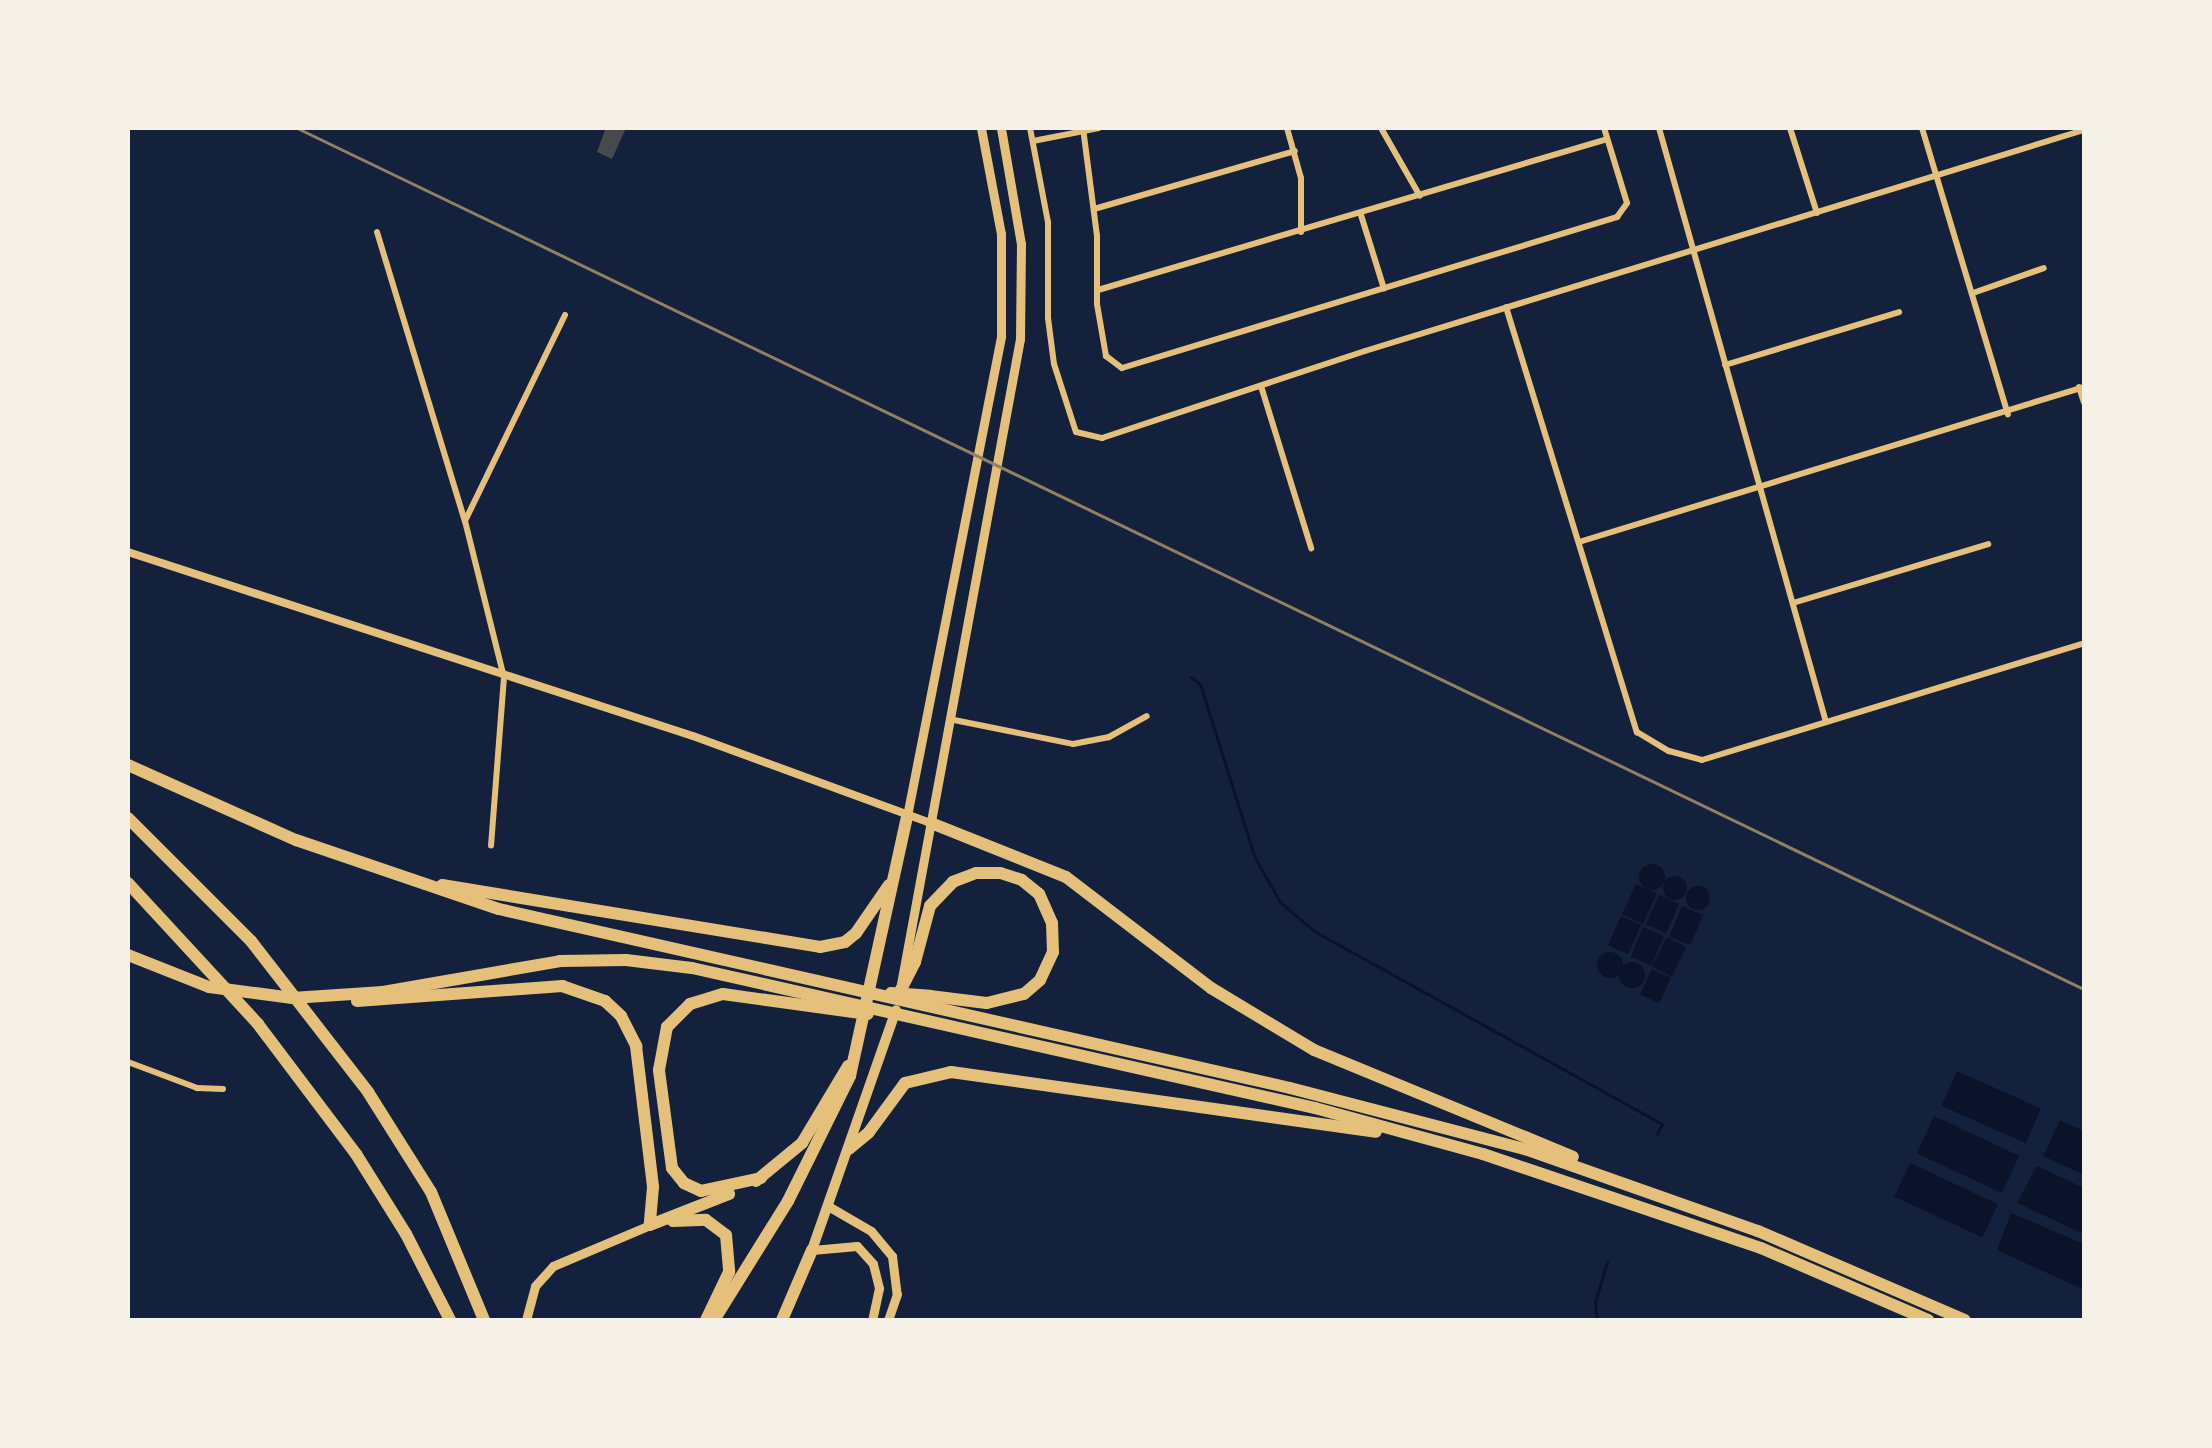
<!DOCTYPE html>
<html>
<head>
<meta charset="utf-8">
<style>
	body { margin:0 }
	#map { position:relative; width:2212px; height:1448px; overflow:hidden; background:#14213d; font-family:"Fira Sans Condensed",sans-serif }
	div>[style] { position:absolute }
	.water>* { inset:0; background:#0b132b; transform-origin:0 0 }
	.round { border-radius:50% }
	.stream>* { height:3px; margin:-1.5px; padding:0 1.5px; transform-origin:1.5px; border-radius:1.5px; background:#0b132b }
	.building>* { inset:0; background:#48494c }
	.minor>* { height:6px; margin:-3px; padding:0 3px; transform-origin:3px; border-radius:3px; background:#e5c07b }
	.tertiary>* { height:8px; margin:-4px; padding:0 4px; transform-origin:4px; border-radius:4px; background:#e5c07b }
	.secondary>* { height:9px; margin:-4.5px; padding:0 4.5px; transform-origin:4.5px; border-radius:4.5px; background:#e5c07b }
	.primary>* { height:10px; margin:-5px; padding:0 5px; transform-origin:5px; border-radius:5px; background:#e5c07b }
	.motorway>* { height:12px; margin:-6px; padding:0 6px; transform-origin:6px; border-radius:6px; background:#e5c07b }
	.rail>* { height:3px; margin:-1.5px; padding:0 1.5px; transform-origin:1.5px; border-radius:1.5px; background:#918062 }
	span { translate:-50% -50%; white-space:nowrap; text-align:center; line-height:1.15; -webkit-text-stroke:7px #f6f1e7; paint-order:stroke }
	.frame { position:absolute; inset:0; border:130px solid #f6f1e7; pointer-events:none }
</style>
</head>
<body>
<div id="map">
	<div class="water">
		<i class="round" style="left:1639px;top:864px;width:26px;height:26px"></i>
		<i class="round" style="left:1663px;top:876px;width:24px;height:24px"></i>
		<i style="left:1636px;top:884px;width:23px;height:33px;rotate:25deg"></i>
		<i class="round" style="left:1686px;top:886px;width:24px;height:24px"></i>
		<i style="left:1659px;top:895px;width:22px;height:32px;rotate:24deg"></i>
		<i style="left:1682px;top:906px;width:23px;height:33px;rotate:23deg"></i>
		<i style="left:1621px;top:916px;width:22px;height:32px;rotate:24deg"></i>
		<i style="left:1643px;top:927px;width:23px;height:32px;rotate:23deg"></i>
		<i style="left:1667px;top:937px;width:22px;height:33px;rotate:27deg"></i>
		<i class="round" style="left:1597px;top:952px;width:26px;height:26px"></i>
		<i class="round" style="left:1619px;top:962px;width:26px;height:26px"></i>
		<i style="left:1652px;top:969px;width:21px;height:28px;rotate:25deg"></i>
		<i style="left:1957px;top:1071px;width:92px;height:38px;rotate:24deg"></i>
		<i style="left:1934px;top:1116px;width:94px;height:41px;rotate:25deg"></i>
		<i style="clip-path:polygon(2060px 1120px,2084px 1131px,2084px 1175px,2043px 1156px)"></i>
		<i style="left:1910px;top:1163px;width:97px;height:37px;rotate:25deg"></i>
		<i style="clip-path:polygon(2037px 1166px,2084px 1188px,2084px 1234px,2017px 1203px)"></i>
		<i style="clip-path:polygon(2011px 1213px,2084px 1244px,2082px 1289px,1997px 1250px)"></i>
	</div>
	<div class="stream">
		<i style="left:1191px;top:677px;width:11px;rotate:38deg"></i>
		<i style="left:1200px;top:684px;width:182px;rotate:72.5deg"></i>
		<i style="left:1255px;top:858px;width:51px;rotate:60.4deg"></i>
		<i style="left:1280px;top:902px;width:45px;rotate:40.5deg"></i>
		<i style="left:1314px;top:931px;width:398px;rotate:29deg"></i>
		<i style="left:1662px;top:1124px;width:11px;rotate:117deg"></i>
		<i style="left:1597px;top:1320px;width:18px;rotate:-96deg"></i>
		<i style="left:1595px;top:1302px;width:42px;rotate:-73.3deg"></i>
	</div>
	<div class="building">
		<i style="clip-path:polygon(600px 128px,626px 128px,612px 159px,597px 152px,605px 130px)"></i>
	</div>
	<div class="minor">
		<i style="left:1030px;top:128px;width:96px;rotate:79.2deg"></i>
		<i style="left:1048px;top:222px;width:96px;rotate:90deg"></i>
		<i style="left:1048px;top:318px;width:46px;rotate:82.6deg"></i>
		<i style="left:1054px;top:364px;width:71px;rotate:72.1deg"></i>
		<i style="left:1076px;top:432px;width:27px;rotate:13deg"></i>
		<i style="left:1102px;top:438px;width:277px;rotate:-18.3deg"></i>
		<i style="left:1365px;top:351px;width:752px;rotate:-17.09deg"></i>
		<i style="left:1083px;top:128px;width:109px;rotate:82.6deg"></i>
		<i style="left:1097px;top:236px;width:68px;rotate:90deg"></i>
		<i style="left:1097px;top:304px;width:53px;rotate:80.2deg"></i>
		<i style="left:1106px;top:356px;width:20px;rotate:37deg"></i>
		<i style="left:1122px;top:368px;width:518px;rotate:-16.96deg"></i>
		<i style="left:1617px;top:217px;width:17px;rotate:-54deg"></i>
		<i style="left:1627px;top:203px;width:78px;rotate:-107deg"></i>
		<i style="left:1287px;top:128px;width:52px;rotate:74.4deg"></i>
		<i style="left:1301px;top:178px;width:54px;rotate:90deg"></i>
		<i style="left:1381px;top:128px;width:78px;rotate:60.2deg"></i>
		<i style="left:1659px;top:128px;width:617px;rotate:74.3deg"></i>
		<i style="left:1790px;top:128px;width:89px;rotate:72.4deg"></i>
		<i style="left:1922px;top:128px;width:299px;rotate:73.3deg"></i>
		<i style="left:1033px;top:141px;width:67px;rotate:-11.1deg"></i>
		<i style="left:1094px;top:209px;width:209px;rotate:-16.1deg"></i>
		<i style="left:1361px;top:215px;width:77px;rotate:72.7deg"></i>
		<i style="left:377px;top:232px;width:302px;rotate:73.1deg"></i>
		<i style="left:465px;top:521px;width:161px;rotate:76deg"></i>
		<i style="left:504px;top:677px;width:169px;rotate:94.4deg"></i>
		<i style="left:1098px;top:290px;width:531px;rotate:-16.52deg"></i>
		<i style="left:1973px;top:293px;width:75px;rotate:-19.4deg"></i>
		<i style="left:1506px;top:307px;width:445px;rotate:72.9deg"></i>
		<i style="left:1637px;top:732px;width:37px;rotate:31deg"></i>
		<i style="left:1669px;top:751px;width:34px;rotate:15deg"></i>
		<i style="left:1702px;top:760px;width:400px;rotate:-17deg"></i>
		<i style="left:1725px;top:365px;width:182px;rotate:-16.9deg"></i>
		<i style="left:1261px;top:386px;width:170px;rotate:72.8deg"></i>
		<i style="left:2079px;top:387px;width:16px;rotate:72deg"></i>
		<i style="left:465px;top:521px;width:229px;rotate:-64.1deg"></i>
		<i style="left:1579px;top:542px;width:528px;rotate:-17.06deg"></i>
		<i style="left:1793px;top:603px;width:204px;rotate:-16.8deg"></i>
		<i style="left:949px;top:719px;width:126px;rotate:11.4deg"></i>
		<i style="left:1073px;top:744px;width:37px;rotate:-11deg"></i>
		<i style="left:1109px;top:737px;width:43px;rotate:-28.9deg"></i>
		<i style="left:128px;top:1062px;width:74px;rotate:20.6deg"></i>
		<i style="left:197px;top:1088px;width:26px;rotate:2deg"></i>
	</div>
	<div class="tertiary">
		<i style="left:128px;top:552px;width:594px;rotate:18.04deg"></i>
		<i style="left:693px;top:736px;width:253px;rotate:20.1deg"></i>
	</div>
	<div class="secondary">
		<i style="left:907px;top:816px;width:489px;rotate:-78.9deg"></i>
		<i style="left:1001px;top:336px;width:102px;rotate:-90deg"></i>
		<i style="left:1001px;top:234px;width:108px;rotate:-100.7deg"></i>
		<i style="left:901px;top:984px;width:656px;rotate:-79.55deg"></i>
		<i style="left:1020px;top:339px;width:95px;rotate:-89.4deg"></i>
		<i style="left:1021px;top:244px;width:118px;rotate:-99.8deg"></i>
		<i style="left:828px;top:1206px;width:50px;rotate:30.2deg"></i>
		<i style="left:871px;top:1231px;width:33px;rotate:50deg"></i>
		<i style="left:892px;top:1256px;width:38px;rotate:83deg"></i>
		<i style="left:897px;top:1294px;width:28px;rotate:109deg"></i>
		<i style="left:812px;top:1250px;width:45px;rotate:-5.1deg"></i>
		<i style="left:857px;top:1246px;width:24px;rotate:48deg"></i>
		<i style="left:873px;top:1264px;width:25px;rotate:76deg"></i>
		<i style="left:879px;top:1288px;width:33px;rotate:102deg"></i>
		<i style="left:526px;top:1320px;width:35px;rotate:-75deg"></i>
		<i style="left:535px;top:1286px;width:27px;rotate:-48deg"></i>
		<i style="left:553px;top:1266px;width:105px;rotate:-22.9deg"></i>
	</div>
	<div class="primary">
		<i style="left:812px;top:1250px;width:254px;rotate:-70.7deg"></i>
	</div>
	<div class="motorway">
		<i style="left:128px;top:765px;width:184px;rotate:24.1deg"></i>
		<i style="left:296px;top:840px;width:214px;rotate:18.8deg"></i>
		<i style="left:499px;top:909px;width:811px;rotate:12.75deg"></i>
		<i style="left:1290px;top:1088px;width:243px;rotate:14.6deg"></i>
		<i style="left:1525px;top:1149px;width:247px;rotate:19.4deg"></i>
		<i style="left:1758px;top:1231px;width:225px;rotate:23.3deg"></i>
		<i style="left:128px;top:818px;width:174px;rotate:45deg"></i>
		<i style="left:251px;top:941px;width:191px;rotate:52.2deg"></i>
		<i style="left:368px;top:1092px;width:118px;rotate:57.8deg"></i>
		<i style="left:431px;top:1192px;width:139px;rotate:67.5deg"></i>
		<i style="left:931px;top:823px;width:145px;rotate:21.8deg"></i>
		<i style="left:1066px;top:877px;width:183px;rotate:37.4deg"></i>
		<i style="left:1211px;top:988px;width:120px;rotate:31deg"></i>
		<i style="left:1314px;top:1050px;width:280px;rotate:22.4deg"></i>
		<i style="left:128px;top:883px;width:192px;rotate:47.3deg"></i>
		<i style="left:258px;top:1024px;width:163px;rotate:53deg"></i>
		<i style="left:356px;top:1154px;width:94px;rotate:58deg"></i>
		<i style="left:406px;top:1234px;width:97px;rotate:62.9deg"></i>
		<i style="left:442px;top:885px;width:383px;rotate:9.3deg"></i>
		<i style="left:820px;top:947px;width:25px;rotate:-11deg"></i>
		<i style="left:845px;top:942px;width:14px;rotate:-39deg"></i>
		<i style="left:856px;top:933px;width:58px;rotate:-55.5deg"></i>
		<i style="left:128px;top:955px;width:87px;rotate:21.6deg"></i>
		<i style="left:209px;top:987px;width:84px;rotate:7.5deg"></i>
		<i style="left:292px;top:998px;width:91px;rotate:-3.8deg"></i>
		<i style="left:383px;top:992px;width:180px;rotate:-9.9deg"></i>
		<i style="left:560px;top:961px;width:66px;rotate:-0.9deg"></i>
		<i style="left:626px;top:960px;width:66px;rotate:6.9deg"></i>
		<i style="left:692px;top:968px;width:639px;rotate:12.67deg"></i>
		<i style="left:1315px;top:1108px;width:174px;rotate:15.3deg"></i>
		<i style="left:1483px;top:1154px;width:293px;rotate:18.7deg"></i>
		<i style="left:1761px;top:1248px;width:182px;rotate:23.3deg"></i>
		<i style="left:891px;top:993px;width:39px;rotate:4deg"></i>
		<i style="left:930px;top:996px;width:57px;rotate:7deg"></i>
		<i style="left:987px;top:1003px;width:38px;rotate:-14deg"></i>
		<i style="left:1024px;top:994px;width:21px;rotate:-41deg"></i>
		<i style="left:1040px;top:980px;width:31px;rotate:-65deg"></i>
		<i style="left:1053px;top:952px;width:29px;rotate:-92deg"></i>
		<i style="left:1052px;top:923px;width:32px;rotate:-114deg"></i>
		<i style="left:1039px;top:894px;width:22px;rotate:-141deg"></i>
		<i style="left:1022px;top:880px;width:23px;rotate:-162deg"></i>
		<i style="left:1000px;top:873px;width:24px;rotate:180deg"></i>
		<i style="left:976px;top:873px;width:25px;rotate:159deg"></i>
		<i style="left:953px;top:882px;width:33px;rotate:134deg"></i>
		<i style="left:930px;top:906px;width:58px;rotate:105deg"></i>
		<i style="left:915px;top:962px;width:38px;rotate:117deg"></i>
		<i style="left:357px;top:1001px;width:206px;rotate:-4.2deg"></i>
		<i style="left:562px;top:986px;width:46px;rotate:19.2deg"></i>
		<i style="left:605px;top:1001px;width:22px;rotate:43deg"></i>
		<i style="left:621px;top:1016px;width:34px;rotate:63deg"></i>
		<i style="left:636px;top:1046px;width:142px;rotate:83.1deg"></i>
		<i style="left:653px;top:1187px;width:38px;rotate:95deg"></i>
		<i style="left:849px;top:1149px;width:26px;rotate:-40deg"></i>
		<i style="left:869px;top:1132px;width:61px;rotate:-53.7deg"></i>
		<i style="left:905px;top:1083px;width:47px;rotate:-13.4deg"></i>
		<i style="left:951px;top:1072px;width:429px;rotate:8deg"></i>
		<i style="left:761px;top:1178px;width:61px;rotate:167.8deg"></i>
		<i style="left:701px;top:1191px;width:19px;rotate:-155deg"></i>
		<i style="left:684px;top:1183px;width:19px;rotate:-129deg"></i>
		<i style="left:672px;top:1168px;width:99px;rotate:-97.6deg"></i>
		<i style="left:659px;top:1070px;width:44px;rotate:-79.5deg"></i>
		<i style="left:667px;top:1027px;width:33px;rotate:-45deg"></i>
		<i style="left:690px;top:1004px;width:34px;rotate:-17deg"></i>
		<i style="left:723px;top:994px;width:146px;rotate:7.9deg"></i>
		<i style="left:756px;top:1181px;width:60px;rotate:-39.6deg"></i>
		<i style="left:802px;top:1143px;width:90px;rotate:-59.1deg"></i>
		<i style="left:673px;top:1221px;width:33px;rotate:-2deg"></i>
		<i style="left:706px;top:1220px;width:25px;rotate:37deg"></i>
		<i style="left:726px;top:1235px;width:37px;rotate:85deg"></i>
		<i style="left:729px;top:1272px;width:53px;rotate:115.6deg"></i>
		<i style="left:650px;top:1225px;width:85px;rotate:-21.4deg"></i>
		<i style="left:714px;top:1320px;width:140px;rotate:-58.1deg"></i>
		<i style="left:788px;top:1201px;width:140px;rotate:-63.6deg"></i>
		<i style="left:850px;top:1076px;width:266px;rotate:-77.6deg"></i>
		<i style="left:782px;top:1320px;width:76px;rotate:-66.8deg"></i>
	</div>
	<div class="rail">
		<i style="left:297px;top:128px;width:1984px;rotate:25.73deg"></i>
	</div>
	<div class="frame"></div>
</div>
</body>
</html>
